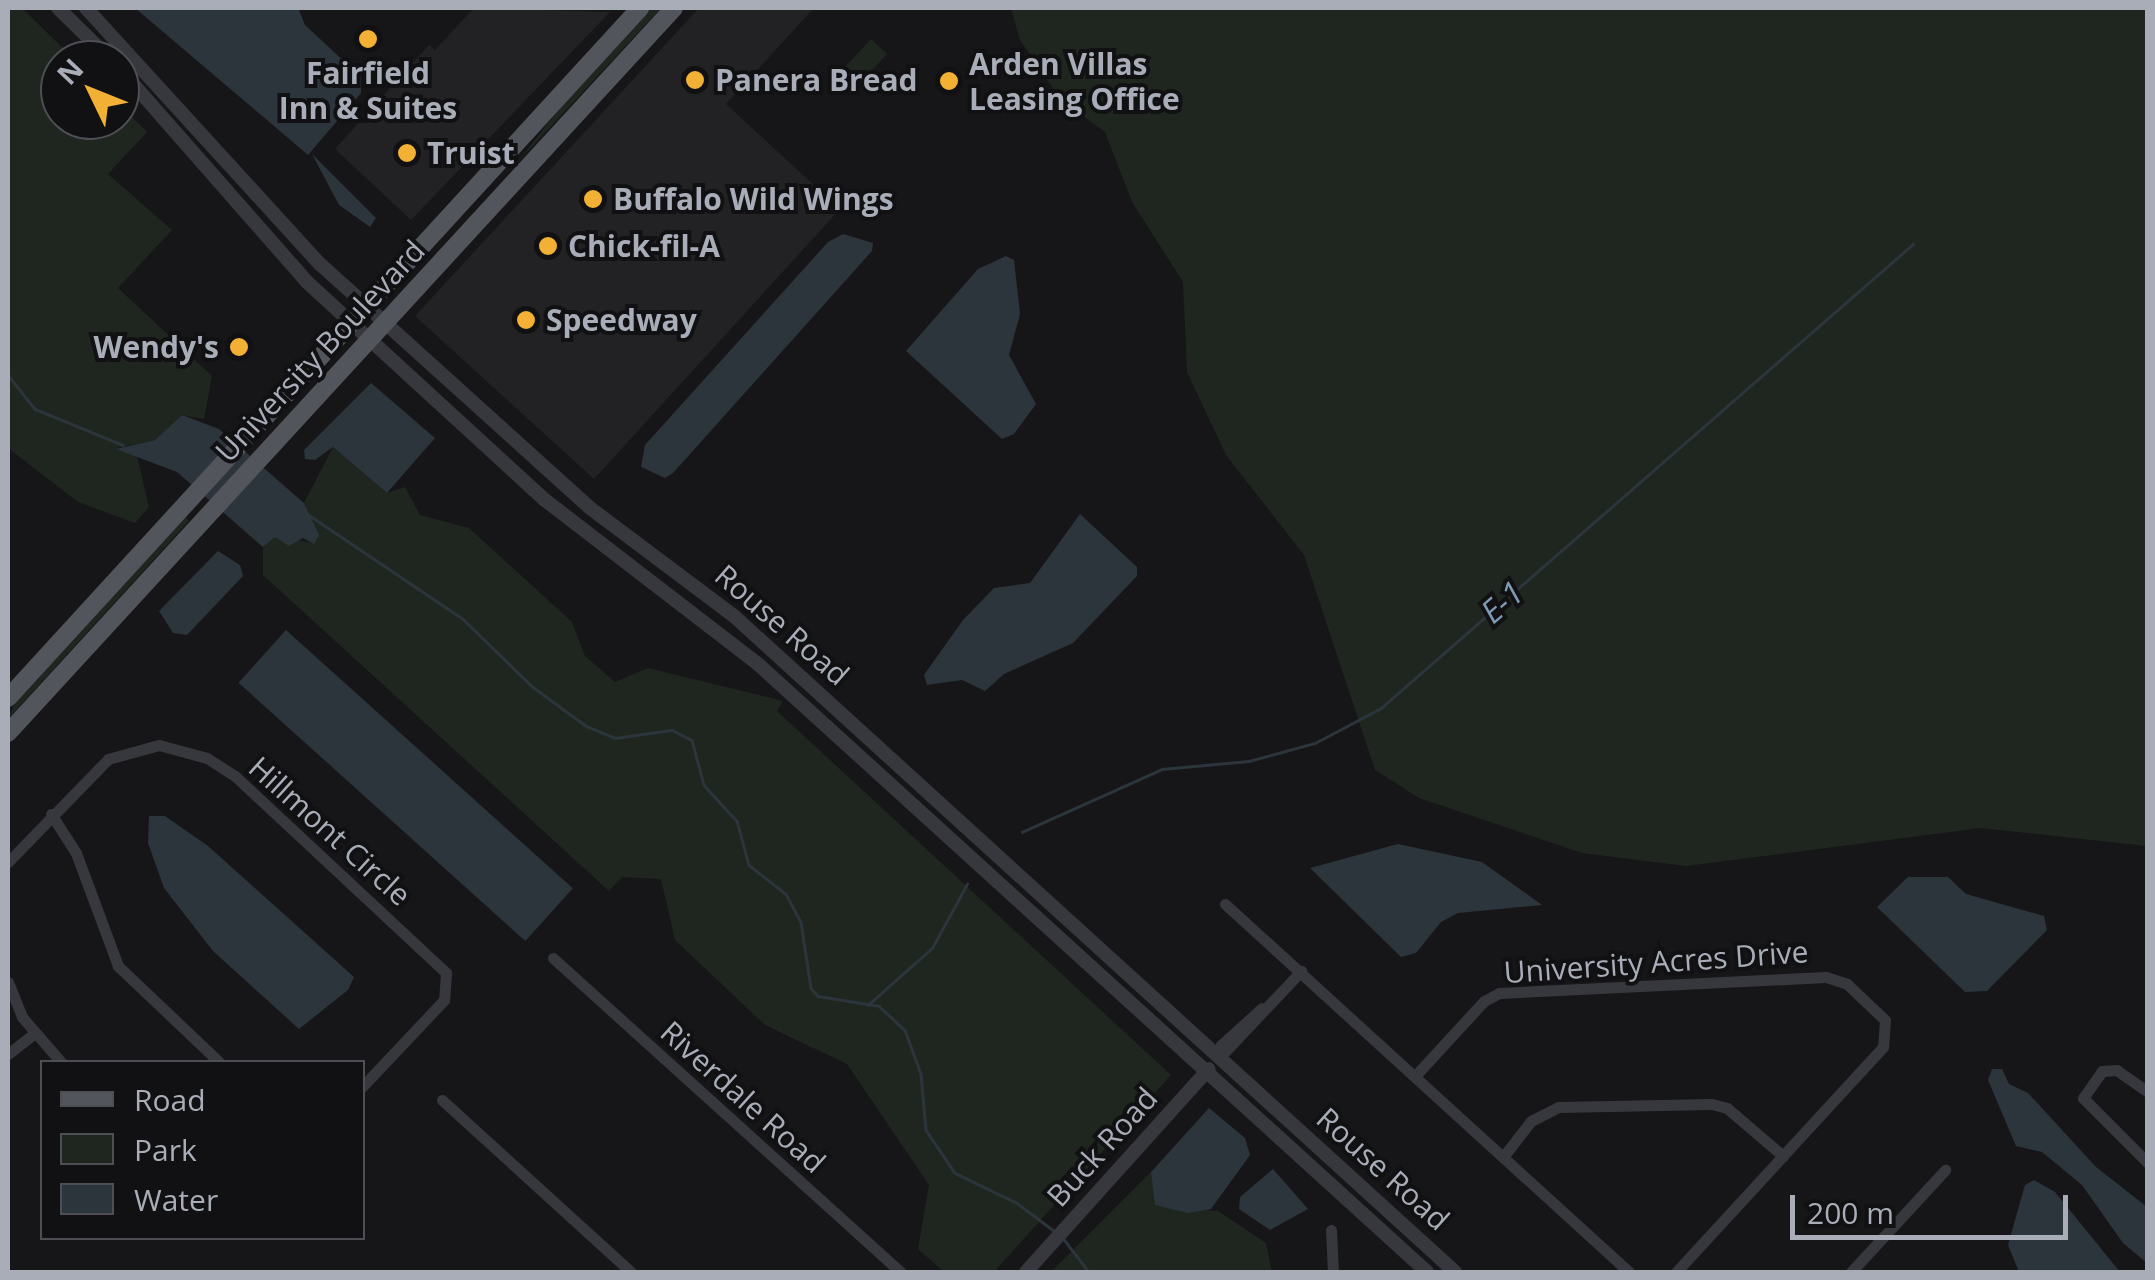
<!DOCTYPE html>
<html>
<head>
<meta charset="utf-8">
<style>
	body { margin:0 }
	#map { position:relative; width:2155px; height:1280px; overflow:hidden; background:#161618; font-family:"Open Sans",sans-serif }
	div>[style] { position:absolute }
	.built>* { inset:0; background:#222225 }
	.green>* { inset:0; background:#1e261f; transform-origin:0 0 }
	.water>* { inset:0; background:#2c353c; transform-origin:0 0 }
	.stream>* { height:2.5px; margin:-1.25px; padding:0 1.25px; transform-origin:1.25px; border-radius:1.25px; background:#2c353c }
	.minor>* { height:11px; margin:-5.5px; padding:0 5.5px; transform-origin:5.5px; border-radius:5.5px; background:#37383d }
	.tertiary>* { height:14px; margin:-7px; padding:0 7px; transform-origin:7px; border-radius:7px; background:#37383d }
	.primary>* { height:18px; margin:-9px; padding:0 9px; transform-origin:9px; border-radius:9px; background:#53555c }
	.dots>* { width:28px; height:28px; translate:-50% -50%; box-sizing:border-box; border:5px solid #111113; border-radius:50% }
	span { translate:-50% -50%; white-space:nowrap; text-align:center; line-height:1.15; -webkit-text-stroke:8px #111113; paint-order:stroke }
	.poi-label { font-size:30px; color:#a8adb8; font-weight:700 }
	.left { translate:0 -50%; text-align:left }
	.right { translate:-100% -50%; text-align:right }
	.street-label { font-size:30px; color:#a8adb8 }
	.water-label { font-size:32px; color:#7f9bb3; font-style:italic }
	.frame { position:absolute; inset:0; border:10px solid #a8adb8; pointer-events:none }
	.legend { position:absolute; left:40px; top:1060px; width:325px; height:180px; box-sizing:border-box; background:#111113; border:2px solid #4d4f55; margin:0; padding:12px 18px; list-style:none; font-size:30px; color:#a8adb8 }
	.legend li { display:flex; align-items:center; gap:20px; height:50px }
	.legend b { width:50px; border:2px solid #4d4f55 }
	.north { position:absolute; left:40px; top:40px; width:100px; height:100px; box-sizing:border-box; background:#111113; border:2px solid #4d4f55; border-radius:50%; rotate:313deg; font-size:28px; font-weight:700; line-height:40px; text-align:center; color:#a8adb8 }
	.north::after { content:''; display:block; margin:auto; width:35px; height:45px; background:#f2b134; clip-path:polygon(50% 0,100% 100%,50% 72%,0 100%) }
	.scale { position:absolute; left:1790px; top:1195px; width:278px; height:45px; box-sizing:border-box; border:5px solid #a8adb8; border-top:0; padding-left:12px; font-size:30px; line-height:35px; white-space:nowrap; color:#a8adb8; -webkit-text-stroke:8px #111113; paint-order:stroke }
</style>
</head>
<body>
<div id="map">
	<div class="built">
		<i style="clip-path:polygon(474px 8px,610px 12px,411px 220px,335px 149px,429px 45px,435px 50px)"></i>
		<i style="clip-path:polygon(699px 8px,814px 8px,726px 104px,840px 209px,594px 479px,415px 316px)"></i>
	</div>
	<div class="green">
		<i style="clip-path:polygon(8px 8px,22px 8px,75px 60px,60px 60px,60px 120px,120px 120px,120px 105px,147px 132px,108px 174px,172px 230px,118px 288px,212px 376px,204px 419px,182px 415px,155px 440px,117px 448px,137px 456px,149px 507px,135px 523px,78px 502px,8px 448px)"></i>
		<i style="clip-path:polygon(650px 8px,661px 8px,515px 165px,602px 55px)"></i>
		<i style="clip-path:polygon(1011px 8px,2147px 8px,2147px 846px,1981px 828px,1686px 866px,1582px 853px,1419px 798px,1375px 770px,1304px 555px,1226px 455px,1187px 372px,1183px 282px,1132px 202px,1105px 132px,1061px 100px,1020px 40px)"></i>
		<i style="left:871px;top:39px;width:22px;height:46px;rotate:43deg"></i>
		<i style="clip-path:polygon(333px 447px,387px 493px,405px 487px,420px 515px,469px 528px,572px 622px,585px 656px,615px 682px,648px 668px,783px 701px,777px 711px,1171px 1075px,994px 1272px,944px 1272px,918px 1249px,929px 1185px,847px 1064px,765px 1025px,675px 940px,661px 879px,622px 877px,609px 891px,263px 575px,263px 547px,275px 536px,313px 543px,318px 535px,304px 503px)"></i>
		<i style="clip-path:polygon(185px 517px,189px 521px,8px 719px,16px 701px)"></i>
		<i style="clip-path:polygon(1151px 1172px,1156px 1205px,1218px 1211px,1266px 1243px,1272px 1272px,1051px 1272px)"></i>
	</div>
	<div class="water">
		<i style="clip-path:polygon(135px 8px,299px 10px,305px 25px,361px 77px,361px 93px,308px 155px)"></i>
		<i style="clip-path:polygon(312px 154px,376px 218px,370px 227px,339px 205px)"></i>
		<i style="clip-path:polygon(843px 234px,873px 243px,872px 251px,673px 473px,665px 478px,641px 467px,645px 445px,828px 242px)"></i>
		<i style="clip-path:polygon(1006px 256px,1014px 260px,1020px 314px,1009px 355px,1036px 404px,1014px 434px,1002px 439px,906px 351px,978px 269px)"></i>
		<i style="clip-path:polygon(371px 383px,435px 438px,387px 493px,333px 447px,315px 460px,305px 459px,304px 450px)"></i>
		<i style="clip-path:polygon(182px 415px,219px 429px,304px 503px,319px 535px,314px 544px,303px 538px,289px 546px,275px 537px,263px 547px,177px 472px,116px 449px,155px 440px)"></i>
		<i style="clip-path:polygon(1080px 514px,1137px 567px,1137px 576px,1073px 643px,1004px 674px,985px 691px,962px 680px,927px 685px,924px 675px,963px 620px,994px 588px,1030px 583px)"></i>
		<i style="clip-path:polygon(218px 551px,240px 565px,243px 576px,187px 635px,173px 633px,159px 611px)"></i>
		<i style="left:286px;top:630px;width:386px;height:71px;rotate:42deg"></i>
		<i style="clip-path:polygon(149px 816px,165px 816px,208px 846px,354px 977px,348px 990px,299px 1029px,213px 951px,164px 888px,148px 843px)"></i>
		<i style="clip-path:polygon(1398px 844px,1482px 862px,1542px 905px,1458px 913px,1441px 922px,1416px 953px,1401px 957px,1310px 868px)"></i>
		<i style="clip-path:polygon(1908px 877px,1948px 877px,1966px 894px,2044px 916px,2047px 930px,1987px 991px,1965px 992px,1877px 907px)"></i>
		<i style="clip-path:polygon(1992px 1069px,2002px 1069px,2009px 1084px,2028px 1093px,2096px 1167px,2147px 1207px,2147px 1263px,2123px 1243px,2082px 1185px,2042px 1152px,2016px 1146px,1988px 1080px)"></i>
		<i style="clip-path:polygon(1209px 1108px,1245px 1138px,1250px 1155px,1211px 1209px,1188px 1213px,1155px 1205px,1151px 1172px)"></i>
		<i style="clip-path:polygon(1273px 1169px,1308px 1209px,1270px 1230px,1239px 1209px,1240px 1197px)"></i>
		<i style="clip-path:polygon(2034px 1180px,2055px 1192px,2120px 1272px,2019px 1272px,2008px 1245px,2025px 1185px)"></i>
	</div>
	<div class="stream">
		<i style="left:8px;top:375px;width:43px;rotate:51.5deg"></i>
		<i style="left:35px;top:409px;width:95px;rotate:22.2deg"></i>
		<i style="left:309px;top:515px;width:186px;rotate:34deg"></i>
		<i style="left:463px;top:619px;width:98px;rotate:44.2deg"></i>
		<i style="left:533px;top:687px;width:66px;rotate:36.3deg"></i>
		<i style="left:586px;top:726px;width:31px;rotate:22deg"></i>
		<i style="left:615px;top:738px;width:58px;rotate:-8deg"></i>
		<i style="left:672px;top:730px;width:22px;rotate:27deg"></i>
		<i style="left:692px;top:740px;width:47px;rotate:75.1deg"></i>
		<i style="left:704px;top:785px;width:49px;rotate:47.5deg"></i>
		<i style="left:737px;top:821px;width:46px;rotate:74.7deg"></i>
		<i style="left:749px;top:865px;width:47px;rotate:38.1deg"></i>
		<i style="left:786px;top:894px;width:32px;rotate:62deg"></i>
		<i style="left:801px;top:922px;width:67px;rotate:81.4deg"></i>
		<i style="left:811px;top:988px;width:11px;rotate:49deg"></i>
		<i style="left:818px;top:996px;width:62px;rotate:9.3deg"></i>
		<i style="left:879px;top:1006px;width:35px;rotate:43deg"></i>
		<i style="left:905px;top:1030px;width:47px;rotate:70deg"></i>
		<i style="left:921px;top:1074px;width:56px;rotate:84.9deg"></i>
		<i style="left:926px;top:1130px;width:52px;rotate:56deg"></i>
		<i style="left:955px;top:1173px;width:69px;rotate:25.8deg"></i>
		<i style="left:1017px;top:1203px;width:45px;rotate:36.9deg"></i>
		<i style="left:1022px;top:832px;width:154px;rotate:-24.2deg"></i>
		<i style="left:1162px;top:769px;width:87px;rotate:-5.3deg"></i>
		<i style="left:1249px;top:761px;width:68px;rotate:-15.3deg"></i>
		<i style="left:1315px;top:743px;width:75px;rotate:-27.9deg"></i>
		<i style="left:1381px;top:708px;width:706px;rotate:-41.09deg"></i>
		<i style="left:868px;top:1005px;width:86px;rotate:-41.7deg"></i>
		<i style="left:932px;top:948px;width:73px;rotate:-61.3deg"></i>
		<i style="left:1063px;top:1238px;width:43px;rotate:52.6deg"></i>
	</div>
	<div class="minor">
		<i style="left:570px;top:329px;width:24px;rotate:-33deg"></i>
		<i style="left:51px;top:814px;width:46px;rotate:57.3deg"></i>
		<i style="left:76px;top:853px;width:121px;rotate:69.6deg"></i>
		<i style="left:118px;top:966px;width:139px;rotate:43.5deg"></i>
		<i style="left:8px;top:862px;width:144px;rotate:-45.8deg"></i>
		<i style="left:108px;top:759px;width:53px;rotate:-15.4deg"></i>
		<i style="left:159px;top:745px;width:50px;rotate:15.2deg"></i>
		<i style="left:207px;top:758px;width:33px;rotate:33deg"></i>
		<i style="left:235px;top:776px;width:289px;rotate:43deg"></i>
		<i style="left:446px;top:973px;width:27px;rotate:94deg"></i>
		<i style="left:444px;top:1000px;width:120px;rotate:133.3deg"></i>
		<i style="left:1225px;top:904px;width:546px;rotate:42.33deg"></i>
		<i style="left:553px;top:958px;width:469px;rotate:42.1deg"></i>
		<i style="left:8px;top:982px;width:38px;rotate:68deg"></i>
		<i style="left:22px;top:1017px;width:60px;rotate:49.1deg"></i>
		<i style="left:8px;top:1054px;width:33px;rotate:-38deg"></i>
		<i style="left:1219px;top:1058px;width:120px;rotate:-46.7deg"></i>
		<i style="left:1219px;top:1058px;width:13px;rotate:-81deg"></i>
		<i style="left:1221px;top:1045px;width:55px;rotate:-42.1deg"></i>
		<i style="left:1415px;top:1076px;width:102px;rotate:-47.4deg"></i>
		<i style="left:1484px;top:1001px;width:17px;rotate:-28deg"></i>
		<i style="left:1499px;top:993px;width:327px;rotate:-2.8deg"></i>
		<i style="left:1826px;top:977px;width:22px;rotate:18deg"></i>
		<i style="left:1847px;top:984px;width:52px;rotate:43.5deg"></i>
		<i style="left:1885px;top:1020px;width:27px;rotate:94deg"></i>
		<i style="left:1883px;top:1047px;width:306px;rotate:132.6deg"></i>
		<i style="left:2148px;top:1092px;width:38px;rotate:-145deg"></i>
		<i style="left:2117px;top:1070px;width:15px;rotate:176deg"></i>
		<i style="left:2102px;top:1071px;width:33px;rotate:125deg"></i>
		<i style="left:2083px;top:1098px;width:92px;rotate:45deg"></i>
		<i style="left:442px;top:1100px;width:256px;rotate:42.3deg"></i>
		<i style="left:1503px;top:1157px;width:46px;rotate:-52.1deg"></i>
		<i style="left:1531px;top:1121px;width:30px;rotate:-27deg"></i>
		<i style="left:1558px;top:1107px;width:154px;rotate:-1.1deg"></i>
		<i style="left:1712px;top:1104px;width:16px;rotate:15deg"></i>
		<i style="left:1727px;top:1108px;width:74px;rotate:40.6deg"></i>
		<i style="left:1331px;top:1230px;width:42px;rotate:87.3deg"></i>
		<i style="left:1851px;top:1272px;width:139px;rotate:-47.3deg"></i>
	</div>
	<div class="tertiary">
		<i style="left:58px;top:8px;width:74px;rotate:44.5deg"></i>
		<i style="left:86px;top:8px;width:347px;rotate:47.6deg"></i>
		<i style="left:320px;top:264px;width:364px;rotate:42.1deg"></i>
		<i style="left:590px;top:508px;width:181px;rotate:36.9deg"></i>
		<i style="left:735px;top:617px;width:973px;rotate:42.29deg"></i>
		<i style="left:120px;top:69px;width:283px;rotate:48.7deg"></i>
		<i style="left:307px;top:282px;width:323px;rotate:42.5deg"></i>
		<i style="left:545px;top:500px;width:270px;rotate:37.6deg"></i>
		<i style="left:759px;top:665px;width:903px;rotate:42.26deg"></i>
		<i style="left:1026px;top:1272px;width:273px;rotate:-48deg"></i>
	</div>
	<div class="primary">
		<i style="left:8px;top:698px;width:936px;rotate:-47.51deg"></i>
		<i style="left:8px;top:733px;width:984px;rotate:-47.43deg"></i>
	</div>
	<div class="dots">
		<i style="left:368px;top:39px;background:#f2b134"></i>
		<i style="left:695px;top:80px;background:#f2b134"></i>
		<i style="left:949px;top:81px;background:#f2b134"></i>
		<i style="left:407px;top:153px;background:#f2b134"></i>
		<i style="left:593px;top:199px;background:#f2b134"></i>
		<i style="left:548px;top:246px;background:#f2b134"></i>
		<i style="left:526px;top:320px;background:#f2b134"></i>
		<i style="left:239px;top:347px;background:#f2b134"></i>
	</div>
	<div class="poi-label">
		<span class="left" style="left:969px;top:81px">Arden Villas<br>Leasing Office</span>
		<span style="left:368px;top:90px">Fairfield<br>Inn &amp; Suites</span>
		<span class="left" style="left:715px;top:80px">Panera Bread</span>
		<span class="left" style="left:427px;top:153px">Truist</span>
		<span class="left" style="left:613px;top:199px">Buffalo Wild Wings</span>
		<span class="left" style="left:568px;top:246px">Chick-fil-A</span>
		<span class="left" style="left:546px;top:320px">Speedway</span>
		<span class="right" style="left:219px;top:347px">Wendy's</span>
	</div>
	<div class="street-label">
		<span style="left:320px;top:351px;rotate:-47deg">University Boulevard</span>
		<span style="left:782px;top:625px;rotate:41deg">Rouse Road</span>
		<span style="left:330px;top:831px;rotate:42deg">Hillmont Circle</span>
		<span style="left:1656px;top:962px;rotate:-4deg">University Acres Drive</span>
		<span style="left:743px;top:1097px;rotate:42deg">Riverdale Road</span>
		<span style="left:1102px;top:1147px;rotate:-48deg">Buck Road</span>
		<span style="left:1383px;top:1169px;rotate:42deg">Rouse Road</span>
	</div>
	<div class="water-label">
		<span style="left:1502px;top:602px;rotate:-41deg">E-1</span>
	</div>
	<div class="frame"></div>
	<ul class="legend">
	<li><b style="height:12px;background:#53555c"></b>Road</li>
	<li><b style="height:28px;background:#1e261f"></b>Park</li>
	<li><b style="height:28px;background:#2c353c"></b>Water</li>
	</ul>
	<div class="north">N</div>
	<div class="scale">200 m</div>
</div>
</body>
</html>
